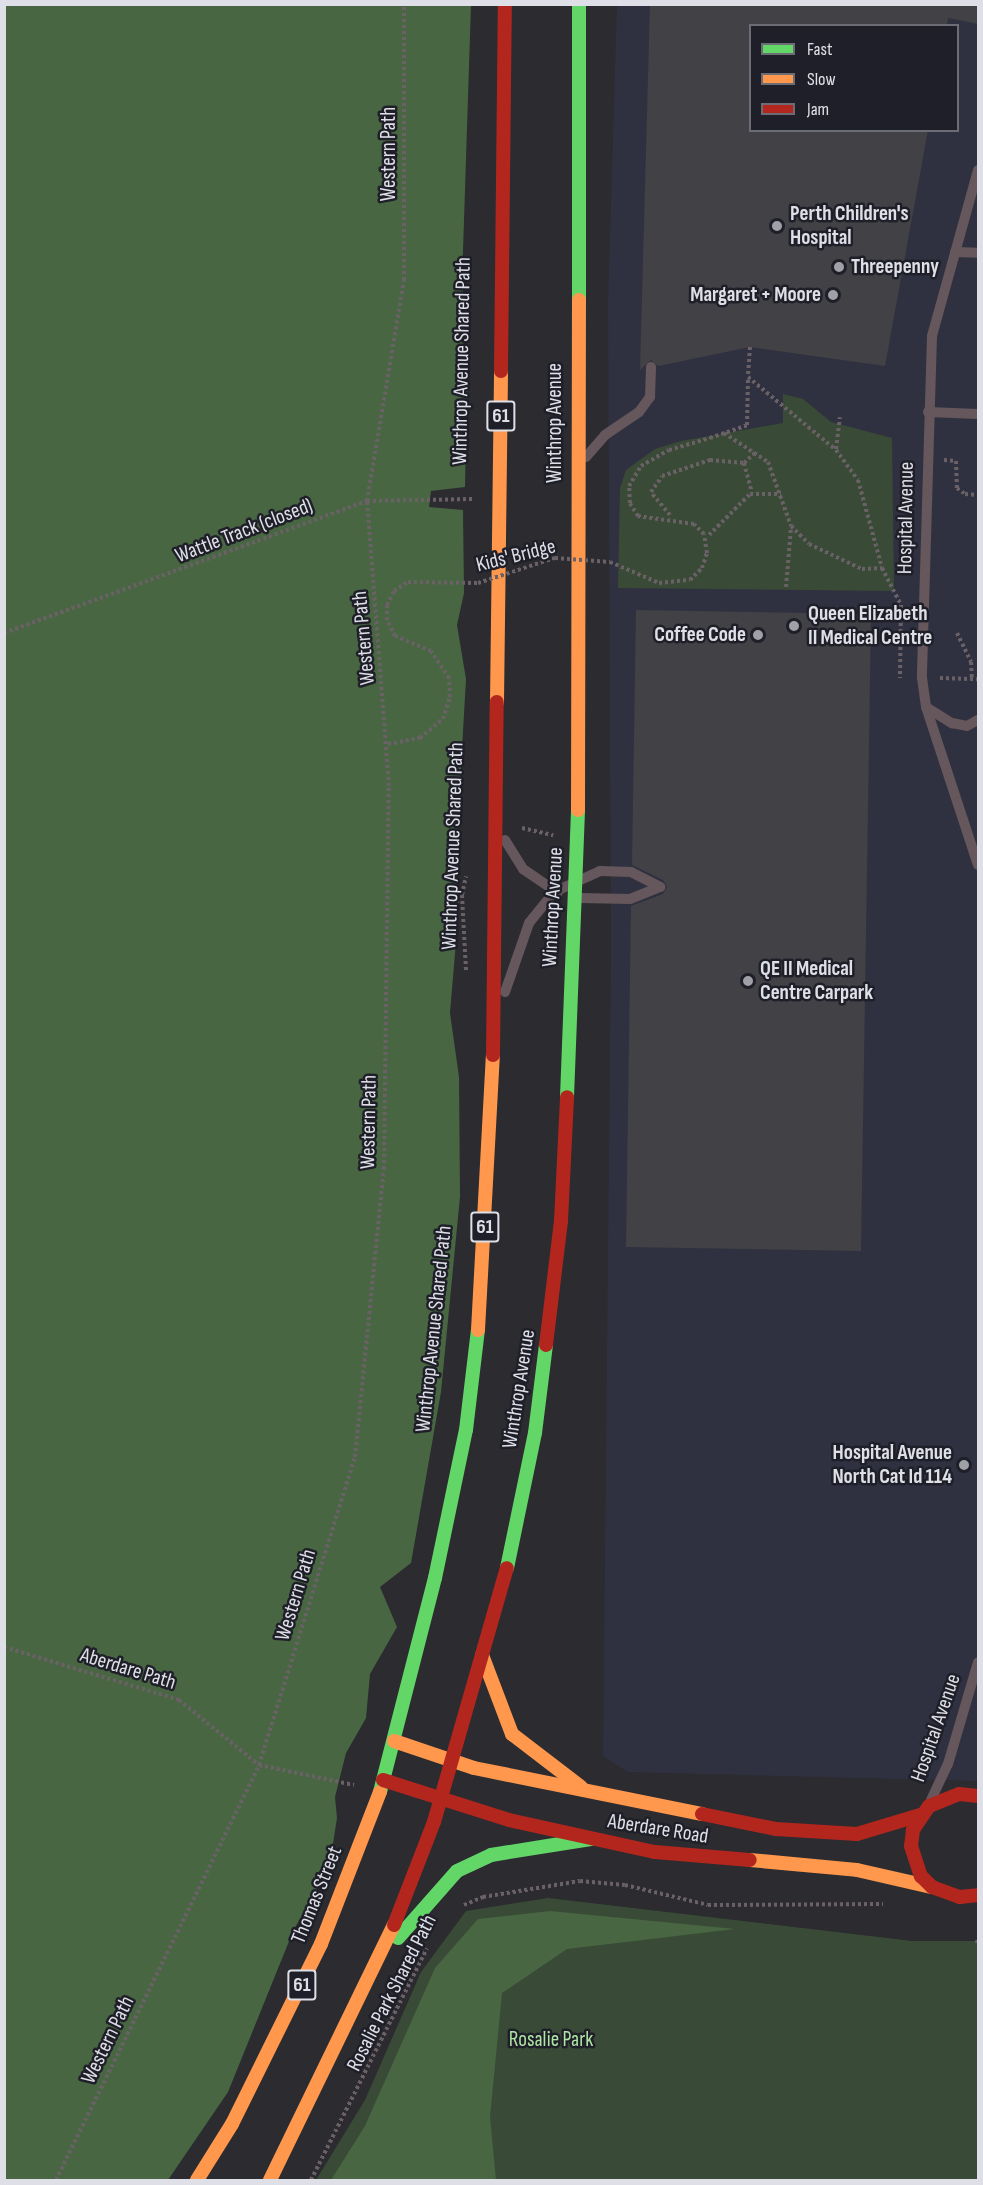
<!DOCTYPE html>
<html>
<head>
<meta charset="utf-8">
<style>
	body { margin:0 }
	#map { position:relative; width:983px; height:2185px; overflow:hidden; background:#2b2b30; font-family:"Sofia Sans Condensed",sans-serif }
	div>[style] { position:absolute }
	.built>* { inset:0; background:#303140 }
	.green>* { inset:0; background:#394b36 }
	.forest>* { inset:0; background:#486642 }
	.building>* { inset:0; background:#424145 }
	.path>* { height:4px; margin-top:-2px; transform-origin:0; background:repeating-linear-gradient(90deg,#6a6166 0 3px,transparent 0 6px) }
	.lane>* { height:10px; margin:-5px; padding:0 5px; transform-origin:5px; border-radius:5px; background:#65575b }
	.fast>* { height:14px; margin:-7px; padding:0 7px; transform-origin:7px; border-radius:7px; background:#63d668 }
	.slow>* { height:14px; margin:-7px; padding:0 7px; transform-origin:7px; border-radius:7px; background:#ff974d }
	.jam>* { height:14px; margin:-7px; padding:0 7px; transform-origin:7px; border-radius:7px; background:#b3261e }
	.path-bridge>* { height:4px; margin-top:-2px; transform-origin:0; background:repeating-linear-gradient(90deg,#6a6166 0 3px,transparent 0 6px) }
	.dots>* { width:16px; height:16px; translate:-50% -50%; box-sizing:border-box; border:3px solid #1f1f29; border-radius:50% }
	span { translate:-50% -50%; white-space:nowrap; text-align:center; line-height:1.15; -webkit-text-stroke:5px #1f1f29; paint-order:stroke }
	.shield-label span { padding:2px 4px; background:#1f1f29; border:2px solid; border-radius:4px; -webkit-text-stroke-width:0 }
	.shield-label { font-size:20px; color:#dfe0e7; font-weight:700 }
	.street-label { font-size:21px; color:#dfe0e7 }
	.poi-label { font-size:21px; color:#dfe0e7; font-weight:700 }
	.left { translate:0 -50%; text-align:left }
	.right { translate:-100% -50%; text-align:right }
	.park-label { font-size:21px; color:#aee5a3 }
	.frame { position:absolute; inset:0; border:6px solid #dfe0e7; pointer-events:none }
	.legend { position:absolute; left:749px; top:24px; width:210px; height:108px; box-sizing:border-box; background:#1f1f29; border:2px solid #6c6c75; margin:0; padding:8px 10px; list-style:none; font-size:18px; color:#dfe0e7 }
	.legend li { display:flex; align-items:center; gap:12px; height:30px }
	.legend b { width:30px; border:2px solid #6c6c75 }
</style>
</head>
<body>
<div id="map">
	<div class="built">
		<i style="clip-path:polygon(evenodd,617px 5px,978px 5px,978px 1781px,628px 1772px,603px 1756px,611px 950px,608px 303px,617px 5px,750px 26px,958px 26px,958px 130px,750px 130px,750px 26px)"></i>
	</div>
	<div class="green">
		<i style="clip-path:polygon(783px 394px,803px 399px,831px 422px,892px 438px,894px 591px,618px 588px,620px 488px,626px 470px,655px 449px,681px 441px,783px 423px)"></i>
		<i style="clip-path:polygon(548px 1898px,912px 1941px,978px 1941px,978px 2180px,316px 2180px,365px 2100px,421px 1972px,466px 1911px)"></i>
	</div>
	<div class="forest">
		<i style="clip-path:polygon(5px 4px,471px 5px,462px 282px,467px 333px,458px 364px,469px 395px,458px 425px,466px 438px,465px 487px,431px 491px,429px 507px,463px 510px,464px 593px,457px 625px,466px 679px,456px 855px,459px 906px,450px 1013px,459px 1077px,460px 1197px,441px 1392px,411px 1563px,380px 1587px,397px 1627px,370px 1674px,366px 1718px,346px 1753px,335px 1797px,337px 1818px,329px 1869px,294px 1929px,228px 2092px,168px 2180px,5px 2180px)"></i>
		<i style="clip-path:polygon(550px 1911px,735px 1929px,567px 1949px,502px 1993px,490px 2117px,496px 2180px,331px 2180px,365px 2126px,435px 1968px,478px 1919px)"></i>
	</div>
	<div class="building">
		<i style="clip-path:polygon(650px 4px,978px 4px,978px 24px,948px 18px,947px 26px,750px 26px,750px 130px,928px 130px,885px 366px,750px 347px,658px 366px,651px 360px,640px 370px)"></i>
		<i style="clip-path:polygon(636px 610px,871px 614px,861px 1251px,626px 1247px,631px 906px,663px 894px,667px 887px,663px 880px,632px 865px)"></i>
	</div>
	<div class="path">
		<i style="left:750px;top:347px;width:30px;rotate:94deg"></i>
		<i style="left:748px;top:377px;width:114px;rotate:39.7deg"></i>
		<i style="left:836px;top:450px;width:37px;rotate:54deg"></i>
		<i style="left:858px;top:480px;width:91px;rotate:74.7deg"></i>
		<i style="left:882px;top:568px;width:42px;rotate:62.8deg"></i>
		<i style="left:901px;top:605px;width:73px;rotate:90.8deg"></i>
		<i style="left:724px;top:433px;width:53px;rotate:33.4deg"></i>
		<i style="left:768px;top:462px;width:68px;rotate:70.2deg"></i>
		<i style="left:791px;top:526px;width:25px;rotate:45deg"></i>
		<i style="left:809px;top:544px;width:59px;rotate:25.3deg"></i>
		<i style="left:862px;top:569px;width:20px;rotate:-3deg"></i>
		<i style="left:710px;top:438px;width:39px;rotate:-19deg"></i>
		<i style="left:747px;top:425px;width:47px;rotate:-88.8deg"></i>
		<i style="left:836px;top:449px;width:32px;rotate:-83deg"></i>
		<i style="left:944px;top:460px;width:12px;rotate:5deg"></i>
		<i style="left:956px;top:461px;width:27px;rotate:88deg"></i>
		<i style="left:957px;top:488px;width:10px;rotate:37deg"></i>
		<i style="left:965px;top:494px;width:13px;rotate:4deg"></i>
		<i style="left:744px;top:463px;width:31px;rotate:75deg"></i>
		<i style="left:670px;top:515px;width:30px;rotate:-130deg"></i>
		<i style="left:651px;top:492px;width:19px;rotate:-55deg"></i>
		<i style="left:662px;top:476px;width:51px;rotate:-18.4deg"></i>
		<i style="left:710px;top:460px;width:34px;rotate:5deg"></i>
		<i style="left:744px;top:463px;width:16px;rotate:-43deg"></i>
		<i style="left:709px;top:535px;width:58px;rotate:-45deg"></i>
		<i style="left:750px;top:494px;width:31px"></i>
		<i style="left:786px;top:587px;width:60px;rotate:-85.2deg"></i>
		<i style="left:4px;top:633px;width:386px;rotate:-20deg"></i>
		<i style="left:367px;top:501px;width:106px;rotate:-1.1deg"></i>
		<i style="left:957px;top:633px;width:32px;rotate:64deg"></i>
		<i style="left:971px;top:662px;width:17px;rotate:87deg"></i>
		<i style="left:940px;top:678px;width:38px;rotate:2deg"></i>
		<i style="left:388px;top:744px;width:33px;rotate:-11deg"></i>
		<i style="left:522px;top:828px;width:32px;rotate:13deg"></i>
		<i style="left:466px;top:970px;width:75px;rotate:-93.1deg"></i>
		<i style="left:462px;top:895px;width:19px;rotate:-78deg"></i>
		<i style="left:4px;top:1647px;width:183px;rotate:16.8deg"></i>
		<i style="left:179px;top:1700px;width:103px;rotate:39.1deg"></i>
		<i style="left:259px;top:1765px;width:97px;rotate:11.9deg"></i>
		<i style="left:464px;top:1905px;width:21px;rotate:-23deg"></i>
		<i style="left:483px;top:1897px;width:98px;rotate:-9.4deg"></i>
		<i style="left:580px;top:1881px;width:45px;rotate:5.1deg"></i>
		<i style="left:625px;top:1885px;width:85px;rotate:13.5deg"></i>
		<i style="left:708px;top:1905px;width:175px;rotate:-0.3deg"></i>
		<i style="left:977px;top:1943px;width:6px;rotate:-81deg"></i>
		<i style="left:56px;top:2180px;width:462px;rotate:-63.9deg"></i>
		<i style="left:259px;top:1765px;width:323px;rotate:-72.7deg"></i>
		<i style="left:355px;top:1457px;width:289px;rotate:-84.3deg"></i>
		<i style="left:384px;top:1169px;width:383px;rotate:-89.3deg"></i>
		<i style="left:389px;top:786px;width:286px;rotate:-94.4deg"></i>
		<i style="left:367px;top:501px;width:224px;rotate:-80.5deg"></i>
		<i style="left:404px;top:280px;width:276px;rotate:-90deg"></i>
		<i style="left:311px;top:2180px;width:259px;rotate:-63.4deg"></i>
	</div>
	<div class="lane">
		<i style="left:978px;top:170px;width:172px;rotate:105.5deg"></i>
		<i style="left:932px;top:336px;width:342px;rotate:91.7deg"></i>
		<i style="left:922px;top:678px;width:29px;rotate:82deg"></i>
		<i style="left:926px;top:707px;width:166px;rotate:71.8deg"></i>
		<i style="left:955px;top:252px;width:23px;rotate:2deg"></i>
		<i style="left:928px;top:412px;width:50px;rotate:2.3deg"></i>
		<i style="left:586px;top:457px;width:29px;rotate:-49deg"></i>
		<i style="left:605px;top:435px;width:41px;rotate:-34.1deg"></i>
		<i style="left:639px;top:412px;width:19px;rotate:-54deg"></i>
		<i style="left:650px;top:397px;width:30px;rotate:-88deg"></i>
		<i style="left:926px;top:707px;width:31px;rotate:32deg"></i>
		<i style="left:952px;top:723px;width:15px;rotate:11deg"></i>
		<i style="left:967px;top:726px;width:13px;rotate:-29deg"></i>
		<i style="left:505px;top:840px;width:34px;rotate:58deg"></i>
		<i style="left:523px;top:869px;width:42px;rotate:34.4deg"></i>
		<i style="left:579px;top:898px;width:51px;rotate:1.1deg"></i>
		<i style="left:630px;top:899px;width:32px;rotate:-22deg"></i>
		<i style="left:505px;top:992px;width:73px;rotate:-70.8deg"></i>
		<i style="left:529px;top:923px;width:40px;rotate:-51deg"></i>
		<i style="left:554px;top:892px;width:51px;rotate:-24.5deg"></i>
		<i style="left:600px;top:871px;width:31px;rotate:2deg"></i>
		<i style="left:631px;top:872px;width:33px;rotate:27deg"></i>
		<i style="left:931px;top:1800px;width:40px;rotate:-65deg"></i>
		<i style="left:948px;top:1764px;width:106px;rotate:-73.6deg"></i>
	</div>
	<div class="fast">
		<i style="left:579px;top:300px;width:296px;rotate:-90deg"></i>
		<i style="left:567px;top:1097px;width:287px;rotate:-87.8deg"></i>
		<i style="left:507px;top:1568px;width:138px;rotate:-78.3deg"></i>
		<i style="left:535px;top:1433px;width:89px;rotate:-82.9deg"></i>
		<i style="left:380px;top:1792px;width:221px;rotate:-75.6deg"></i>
		<i style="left:435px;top:1578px;width:151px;rotate:-78.2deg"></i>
		<i style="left:466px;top:1430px;width:101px;rotate:-83.2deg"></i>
		<i style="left:398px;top:1938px;width:89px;rotate:-48.6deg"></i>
		<i style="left:457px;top:1871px;width:38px;rotate:-25deg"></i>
		<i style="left:491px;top:1855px;width:101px;rotate:-9.1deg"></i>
	</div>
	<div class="slow">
		<i style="left:497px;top:702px;width:331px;rotate:-89.3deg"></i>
		<i style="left:578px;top:810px;width:510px;rotate:-89.89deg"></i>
		<i style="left:478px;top:1330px;width:275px;rotate:-86.9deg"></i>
		<i style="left:482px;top:1655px;width:85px;rotate:69.2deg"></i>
		<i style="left:512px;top:1734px;width:87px;rotate:37.5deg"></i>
		<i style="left:394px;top:1741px;width:84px;rotate:18.6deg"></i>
		<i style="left:474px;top:1768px;width:233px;rotate:11.4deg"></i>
		<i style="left:750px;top:1860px;width:107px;rotate:5.3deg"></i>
		<i style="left:857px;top:1870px;width:77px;rotate:12.8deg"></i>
		<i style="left:197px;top:2180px;width:66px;rotate:-58deg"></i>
		<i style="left:232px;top:2124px;width:201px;rotate:-63.7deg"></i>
		<i style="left:321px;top:1944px;width:163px;rotate:-68.8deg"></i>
		<i style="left:270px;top:2180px;width:284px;rotate:-64.1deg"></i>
	</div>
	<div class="jam">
		<i style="left:501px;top:371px;width:367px;rotate:-89.4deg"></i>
		<i style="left:493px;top:1055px;width:353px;rotate:-89.4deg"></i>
		<i style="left:546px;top:1345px;width:125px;rotate:-83.1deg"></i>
		<i style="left:561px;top:1221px;width:124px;rotate:-87.2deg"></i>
		<i style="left:383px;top:1780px;width:132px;rotate:17.6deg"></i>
		<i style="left:509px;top:1820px;width:149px;rotate:12.4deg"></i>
		<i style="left:655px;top:1852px;width:95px;rotate:4.8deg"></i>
		<i style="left:978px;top:1796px;width:19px;rotate:-174deg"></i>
		<i style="left:959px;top:1794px;width:32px;rotate:158deg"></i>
		<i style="left:929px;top:1806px;width:29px;rotate:124deg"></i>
		<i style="left:913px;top:1830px;width:16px;rotate:97deg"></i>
		<i style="left:911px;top:1846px;width:32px;rotate:72deg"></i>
		<i style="left:921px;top:1876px;width:16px;rotate:45deg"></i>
		<i style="left:932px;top:1887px;width:30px;rotate:20deg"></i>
		<i style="left:960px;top:1897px;width:18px;rotate:-6deg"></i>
		<i style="left:702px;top:1814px;width:76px;rotate:11.5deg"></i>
		<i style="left:776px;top:1829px;width:81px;rotate:3.5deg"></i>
		<i style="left:857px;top:1834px;width:66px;rotate:-16.8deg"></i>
		<i style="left:394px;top:1925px;width:110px;rotate:-68.8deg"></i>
		<i style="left:434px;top:1822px;width:264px;rotate:-74deg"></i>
	</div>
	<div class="path-bridge">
		<i style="left:420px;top:738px;width:30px;rotate:-40deg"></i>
		<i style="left:443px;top:719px;width:23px;rotate:-72deg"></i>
		<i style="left:450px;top:697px;width:19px;rotate:-93deg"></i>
		<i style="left:449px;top:678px;width:32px;rotate:-124deg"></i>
		<i style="left:431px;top:651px;width:39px;rotate:-157deg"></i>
		<i style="left:395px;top:636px;width:18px;rotate:-117deg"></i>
		<i style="left:387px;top:620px;width:15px;rotate:-90deg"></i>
		<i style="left:387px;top:605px;width:16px;rotate:-63deg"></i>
		<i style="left:394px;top:591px;width:17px;rotate:-33deg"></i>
		<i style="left:408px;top:582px;width:70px;rotate:0.8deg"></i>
		<i style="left:478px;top:583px;width:81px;rotate:-18deg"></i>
		<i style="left:555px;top:558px;width:55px;rotate:4.2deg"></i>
		<i style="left:610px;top:562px;width:53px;rotate:23.2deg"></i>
		<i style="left:659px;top:583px;width:31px;rotate:-6deg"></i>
		<i style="left:690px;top:580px;width:17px;rotate:-45deg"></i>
		<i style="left:702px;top:568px;width:16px;rotate:-72deg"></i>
		<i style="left:707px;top:553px;width:19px;rotate:-99deg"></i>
		<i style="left:704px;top:534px;width:14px;rotate:-135deg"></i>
		<i style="left:694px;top:524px;width:57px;rotate:-171.9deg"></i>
		<i style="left:638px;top:516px;width:15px;rotate:-122deg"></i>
		<i style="left:630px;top:503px;width:17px;rotate:-93deg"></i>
		<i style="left:629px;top:486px;width:23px;rotate:-59deg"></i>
		<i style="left:641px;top:466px;width:32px;rotate:-30deg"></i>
		<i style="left:669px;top:450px;width:43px;rotate:-16.3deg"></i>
	</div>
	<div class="dots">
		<i style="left:777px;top:226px;background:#a0a1a7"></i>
		<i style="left:839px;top:267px;background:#a0a1a7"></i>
		<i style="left:833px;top:295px;background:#a0a1a7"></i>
		<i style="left:794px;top:626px;background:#a0a1a7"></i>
		<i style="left:758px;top:635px;background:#a0a1a7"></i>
		<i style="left:748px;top:981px;background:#a0a1a7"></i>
		<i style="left:964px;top:1465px;background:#a0a1a7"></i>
	</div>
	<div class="shield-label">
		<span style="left:501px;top:416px">61</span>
		<span style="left:485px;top:1227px">61</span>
		<span style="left:302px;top:1985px">61</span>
	</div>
	<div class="street-label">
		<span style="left:389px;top:154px;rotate:-90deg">Western Path</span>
		<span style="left:462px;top:361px;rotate:-89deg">Winthrop Avenue Shared Path</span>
		<span style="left:555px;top:423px;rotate:-90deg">Winthrop Avenue</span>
		<span style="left:906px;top:518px;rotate:-89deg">Hospital Avenue</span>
		<span style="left:244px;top:531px;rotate:-21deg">Wattle Track (closed)</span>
		<span style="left:516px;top:556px;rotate:-14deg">Kids' Bridge</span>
		<span style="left:364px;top:638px;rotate:-95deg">Western Path</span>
		<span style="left:453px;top:846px;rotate:-88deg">Winthrop Avenue Shared Path</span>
		<span style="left:553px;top:907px;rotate:-87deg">Winthrop Avenue</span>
		<span style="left:369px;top:1122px;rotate:-89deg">Western Path</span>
		<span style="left:434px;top:1329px;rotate:-84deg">Winthrop Avenue Shared Path</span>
		<span style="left:519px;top:1389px;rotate:-81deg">Winthrop Avenue</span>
		<span style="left:296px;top:1595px;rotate:-73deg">Western Path</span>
		<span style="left:128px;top:1669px;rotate:17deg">Aberdare Path</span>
		<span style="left:936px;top:1728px;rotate:-71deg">Hospital Avenue</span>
		<span style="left:658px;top:1829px;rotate:9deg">Aberdare Road</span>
		<span style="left:317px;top:1895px;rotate:-68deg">Thomas Street</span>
		<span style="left:392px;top:1993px;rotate:-63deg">Rosalie Park Shared Path</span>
		<span style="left:108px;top:2040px;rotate:-64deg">Western Path</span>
	</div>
	<div class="poi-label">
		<span class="left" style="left:790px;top:226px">Perth Children's<br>Hospital</span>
		<span class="left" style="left:851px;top:267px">Threepenny</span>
		<span class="right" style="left:821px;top:295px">Margaret + Moore</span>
		<span class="left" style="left:808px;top:626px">Queen Elizabeth<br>II Medical Centre</span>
		<span class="right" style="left:746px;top:635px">Coffee Code</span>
		<span class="left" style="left:760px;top:981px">QE II Medical<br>Centre Carpark</span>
		<span class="right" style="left:952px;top:1465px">Hospital Avenue<br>North Cat Id 114</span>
	</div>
	<div class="park-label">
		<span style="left:551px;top:2040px">Rosalie Park</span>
	</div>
	<div class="frame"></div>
	<ul class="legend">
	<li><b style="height:8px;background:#63d668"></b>Fast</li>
	<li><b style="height:8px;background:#ff974d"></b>Slow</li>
	<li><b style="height:8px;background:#b3261e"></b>Jam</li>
	</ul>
</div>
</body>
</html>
